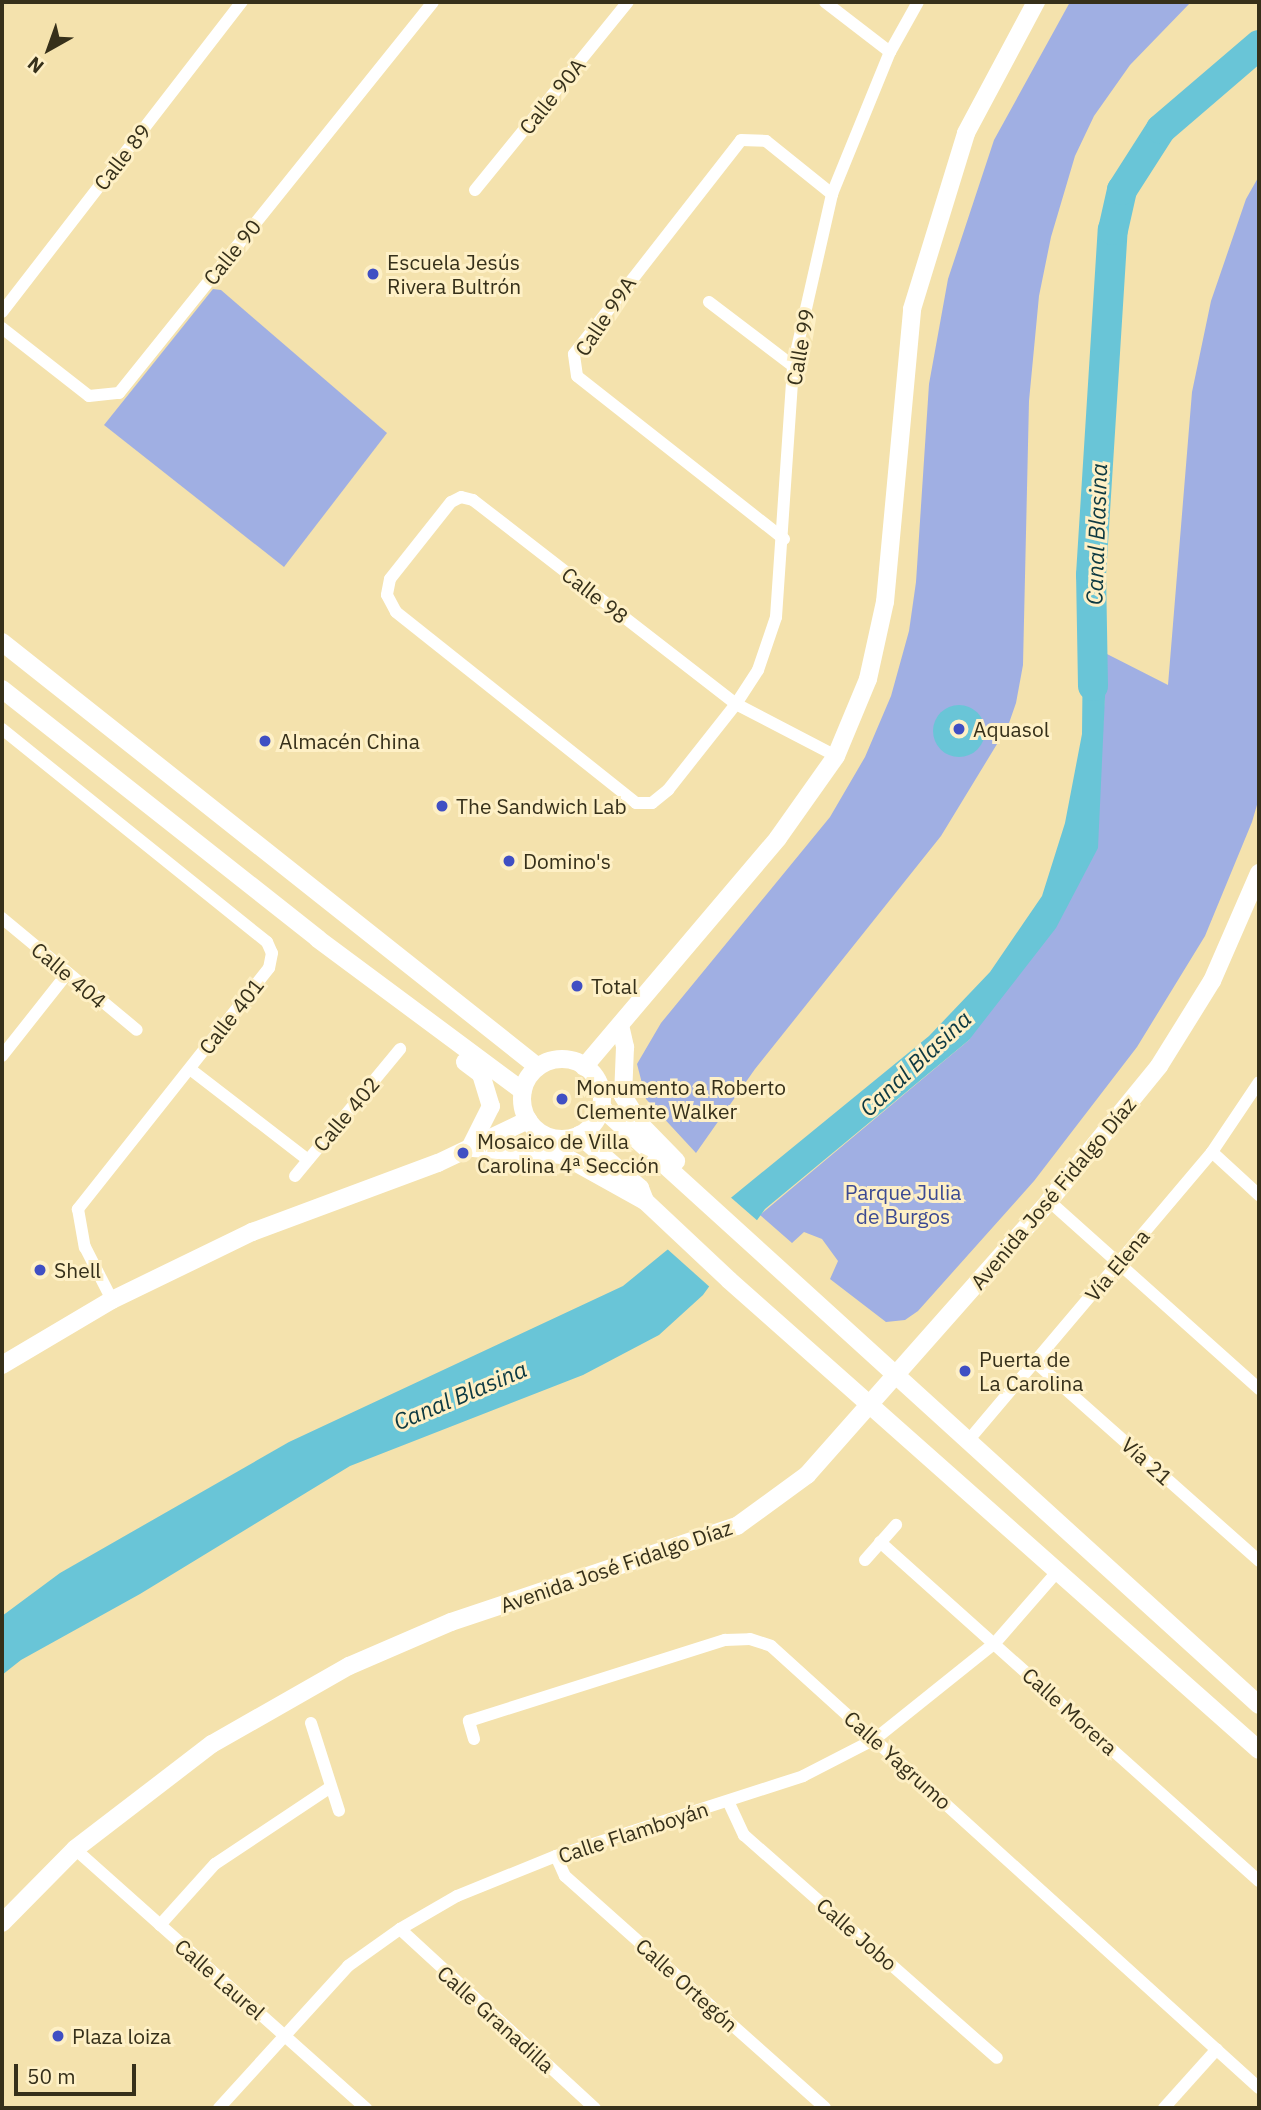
<!DOCTYPE html>
<html>
<head>
<meta charset="utf-8">
<style>
	body { margin:0 }
	#map { position:relative; width:1261px; height:2110px; overflow:hidden; background:#f4e2ad; font-family:"IBM Plex Sans",sans-serif }
	div>[style] { position:absolute }
	.green>* { inset:0; background:#a0afe3 }
	.water>* { inset:0; background:#69c5d7 }
	.round { border-radius:50% }
	.pier>* { inset:0; background:#f4e2ad }
	.river>* { height:30px; margin:-15px; padding:0 15px; transform-origin:15px; border-radius:15px; background:#69c5d7 }
	.street>* { height:12px; margin:-6px; padding:0 6px; transform-origin:6px; border-radius:6px; background:#fff }
	.secondary>* { height:18px; margin:-9px; padding:0 9px; transform-origin:9px; border-radius:9px; background:#fff }
	.secondary>.ring { margin:-9px; padding:0; box-sizing:content-box; background:none; border:18px solid #fff; border-radius:50% }
	.dots>* { width:19px; height:19px; translate:-50% -50%; box-sizing:border-box; border:4px solid #fef0c6; border-radius:50% }
	span { translate:-50% -50%; white-space:nowrap; text-align:center; line-height:1.15; -webkit-text-stroke:6px #fef0c6; paint-order:stroke }
	.street-label { font-size:21px; color:#36301a }
	.poi-label { font-size:21px; color:#36301a }
	.left { translate:0 -50%; text-align:left }
	.park-label { font-size:21px; color:#3b4992 }
	.water-label { font-size:23px; color:#0d3941; font-style:italic }
	.frame { position:absolute; inset:0; border:4px solid #36301a; pointer-events:none }
	.north { position:absolute; left:14px; top:14px; width:70px; height:70px; -webkit-text-stroke:5px #fef0c6; paint-order:stroke; rotate:220deg; font-size:19px; font-weight:700; line-height:28px; text-align:center; color:#36301a }
	.north::after { content:''; display:block; margin:auto; width:24px; height:32px; background:#36301a; clip-path:polygon(50% 0,100% 100%,50% 72%,0 100%) }
	.scale { position:absolute; left:14px; top:2064px; width:122px; height:32px; box-sizing:border-box; border:4px solid #36301a; border-top:0; padding-left:9px; font-size:21px; line-height:24px; white-space:nowrap; color:#36301a; -webkit-text-stroke:5px #fef0c6; paint-order:stroke }
</style>
</head>
<body>
<div id="map">
	<div class="green">
		<i style="clip-path:polygon(1070px 2px,1191px 2px,1130px 65px,1094px 116px,1075px 156px,1051px 237px,1039px 296px,1029px 401px,1023px 665px,1016px 703px,1008px 726px,941px 836px,755px 1069px,696px 1153px,646px 1099px,637px 1064px,661px 1023px,830px 817px,865px 757px,891px 696px,909px 631px,916px 582px,929px 384px,948px 279px,994px 140px)"></i>
		<i style="clip-path:polygon(1259px 176px,1259px 798px,1252px 822px,1205px 936px,1137px 1047px,1034px 1181px,918px 1311px,905px 1320px,886px 1322px,830px 1279px,838px 1261px,822px 1239px,804px 1232px,792px 1243px,760px 1215px,969px 1040px,1099px 796px,1107px 654px,1168px 685px,1192px 392px,1211px 301px,1246px 199px)"></i>
		<i style="clip-path:polygon(213px 289px,221px 290px,387px 433px,284px 567px,104px 425px)"></i>
	</div>
	<div class="water">
		<i style="clip-path:polygon(1083px 637px,1107px 654px,1098px 848px,1056px 928px,969px 1040px,765px 1209px,703px 1295px,659px 1335px,583px 1375px,350px 1466px,140px 1594px,21px 1660px,2px 1675px,2px 1616px,60px 1573px,289px 1442px,623px 1286px,929px 1036px,990px 972px,1042px 896px,1065px 823px,1082px 734px)"></i>
		<i class="round" style="left:933px;top:705px;width:52px;height:52px"></i>
	</div>
	<div class="pier">
		<i style="clip-path:polygon(728px 1195px,759px 1222px,712px 1289px,665px 1247px)"></i>
	</div>
	<div class="river">
		<i style="left:1093px;top:686px;width:111px;rotate:-91deg"></i>
		<i style="left:1091px;top:575px;width:346px;rotate:-86.4deg"></i>
		<i style="left:1113px;top:230px;width:41px;rotate:-77.3deg"></i>
		<i style="left:1122px;top:190px;width:72px;rotate:-57.4deg"></i>
		<i style="left:1161px;top:129px;width:129px;rotate:-40.6deg"></i>
	</div>
	<div class="street">
		<i style="left:825px;top:2px;width:82px;rotate:37.6deg"></i>
		<i style="left:475px;top:190px;width:242px;rotate:-50.9deg"></i>
		<i style="left:709px;top:302px;width:106px;rotate:37.3deg"></i>
		<i style="left:2px;top:312px;width:392px;rotate:-52.3deg"></i>
		<i style="left:2px;top:328px;width:110px;rotate:38deg"></i>
		<i style="left:89px;top:396px;width:30px;rotate:-6deg"></i>
		<i style="left:119px;top:393px;width:501px;rotate:-51.23deg"></i>
		<i style="left:784px;top:539px;width:263px;rotate:-141.8deg"></i>
		<i style="left:577px;top:376px;width:22px;rotate:-98deg"></i>
		<i style="left:574px;top:354px;width:271px;rotate:-52deg"></i>
		<i style="left:741px;top:140px;width:25px;rotate:2deg"></i>
		<i style="left:766px;top:141px;width:85px;rotate:38.8deg"></i>
		<i style="left:2px;top:729px;width:340px;rotate:38.8deg"></i>
		<i style="left:267px;top:942px;width:12px;rotate:66deg"></i>
		<i style="left:272px;top:953px;width:15px;rotate:101deg"></i>
		<i style="left:269px;top:968px;width:308px;rotate:128.4deg"></i>
		<i style="left:78px;top:1209px;width:39px;rotate:80deg"></i>
		<i style="left:85px;top:1247px;width:59px;rotate:63deg"></i>
		<i style="left:836px;top:756px;width:113px;rotate:-152.5deg"></i>
		<i style="left:736px;top:704px;width:333px;rotate:-142.2deg"></i>
		<i style="left:473px;top:500px;width:12px;rotate:-166deg"></i>
		<i style="left:461px;top:497px;width:11px;rotate:153deg"></i>
		<i style="left:451px;top:502px;width:98px;rotate:128.4deg"></i>
		<i style="left:390px;top:579px;width:16px;rotate:101deg"></i>
		<i style="left:387px;top:595px;width:19px;rotate:62deg"></i>
		<i style="left:396px;top:612px;width:307px;rotate:38.5deg"></i>
		<i style="left:636px;top:803px;width:16px"></i>
		<i style="left:652px;top:803px;width:21px;rotate:-39deg"></i>
		<i style="left:668px;top:790px;width:110px;rotate:-51.7deg"></i>
		<i style="left:736px;top:704px;width:40px;rotate:-57.1deg"></i>
		<i style="left:758px;top:670px;width:56px;rotate:-71.2deg"></i>
		<i style="left:776px;top:617px;width:252px;rotate:-86.1deg"></i>
		<i style="left:793px;top:366px;width:176px;rotate:-77.2deg"></i>
		<i style="left:832px;top:194px;width:153px;rotate:-67.8deg"></i>
		<i style="left:890px;top:52px;width:57px;rotate:-60.8deg"></i>
		<i style="left:2px;top:918px;width:175px;rotate:39.7deg"></i>
		<i style="left:2px;top:1056px;width:103px;rotate:-51.7deg"></i>
		<i style="left:190px;top:1069px;width:149px;rotate:37.6deg"></i>
		<i style="left:1212px;top:1152px;width:64px;rotate:42.5deg"></i>
		<i style="left:295px;top:1176px;width:165px;rotate:-50.4deg"></i>
		<i style="left:1049px;top:1201px;width:282px;rotate:41.8deg"></i>
		<i style="left:1034px;top:1361px;width:301px;rotate:41.6deg"></i>
		<i style="left:967px;top:1442px;width:380px;rotate:-49.8deg"></i>
		<i style="left:1212px;top:1152px;width:84px;rotate:-56.1deg"></i>
		<i style="left:880px;top:1542px;width:508px;rotate:41.81deg"></i>
		<i style="left:865px;top:1560px;width:47px;rotate:-48.5deg"></i>
		<i style="left:311px;top:1723px;width:92px;rotate:72.3deg"></i>
		<i style="left:474px;top:1739px;width:19px;rotate:-106deg"></i>
		<i style="left:469px;top:1721px;width:269px;rotate:-17.6deg"></i>
		<i style="left:725px;top:1640px;width:25px;rotate:-2deg"></i>
		<i style="left:750px;top:1639px;width:22px;rotate:18deg"></i>
		<i style="left:771px;top:1646px;width:658px;rotate:42.17deg"></i>
		<i style="left:728px;top:1801px;width:38px;rotate:65deg"></i>
		<i style="left:744px;top:1835px;width:337px;rotate:41.4deg"></i>
		<i style="left:75px;top:1849px;width:390px;rotate:41.7deg"></i>
		<i style="left:556px;top:1856px;width:22px;rotate:66deg"></i>
		<i style="left:565px;top:1876px;width:348px;rotate:41.7deg"></i>
		<i style="left:160px;top:1925px;width:82px;rotate:-48deg"></i>
		<i style="left:215px;top:1864px;width:139px;rotate:-33.6deg"></i>
		<i style="left:400px;top:1929px;width:265px;rotate:42.6deg"></i>
		<i style="left:219px;top:2108px;width:192px;rotate:-47.7deg"></i>
		<i style="left:348px;top:1966px;width:64px;rotate:-35.4deg"></i>
		<i style="left:400px;top:1929px;width:66px;rotate:-30.1deg"></i>
		<i style="left:457px;top:1896px;width:107px;rotate:-22deg"></i>
		<i style="left:556px;top:1856px;width:260px;rotate:-17.9deg"></i>
		<i style="left:803px;top:1776px;width:81px;rotate:-27.2deg"></i>
		<i style="left:875px;top:1739px;width:154px;rotate:-38.7deg"></i>
		<i style="left:995px;top:1643px;width:94px;rotate:-48.9deg"></i>
		<i style="left:1164px;top:2108px;width:79px;rotate:-48.1deg"></i>
	</div>
	<div class="secondary">
		<i style="left:2px;top:642px;width:684px;rotate:38.41deg"></i>
		<i style="left:2px;top:689px;width:403px;rotate:38.3deg"></i>
		<i style="left:318px;top:939px;width:255px;rotate:36.6deg"></i>
		<i style="left:620px;top:1025px;width:23px;rotate:77deg"></i>
		<i style="left:625px;top:1047px;width:49px;rotate:92.3deg"></i>
		<i style="left:623px;top:1096px;width:36px;rotate:58deg"></i>
		<i style="left:642px;top:1126px;width:49px;rotate:45.8deg"></i>
		<i class="ring" style="left:522px;top:1059px;width:62px;height:62px"></i>
		<i style="left:465px;top:1062px;width:20px;rotate:37deg"></i>
		<i style="left:481px;top:1074px;width:34px;rotate:73deg"></i>
		<i style="left:491px;top:1106px;width:47px;rotate:116.6deg"></i>
		<i style="left:584px;top:1067px;width:300px;rotate:-49.7deg"></i>
		<i style="left:778px;top:838px;width:100px;rotate:-54.7deg"></i>
		<i style="left:836px;top:756px;width:83px;rotate:-67.4deg"></i>
		<i style="left:868px;top:679px;width:79px;rotate:-77.6deg"></i>
		<i style="left:885px;top:602px;width:294px;rotate:-84.7deg"></i>
		<i style="left:912px;top:309px;width:184px;rotate:-72.9deg"></i>
		<i style="left:966px;top:133px;width:149px;rotate:-61.9deg"></i>
		<i style="left:601px;top:1107px;width:889px;rotate:42.27deg"></i>
		<i style="left:579px;top:1135px;width:81px;rotate:41deg"></i>
		<i style="left:640px;top:1188px;width:14px;rotate:69deg"></i>
		<i style="left:645px;top:1201px;width:115px;rotate:43.2deg"></i>
		<i style="left:729px;top:1280px;width:708px;rotate:41.57deg"></i>
		<i style="left:473px;top:1148px;width:89px;rotate:4.5deg"></i>
		<i style="left:562px;top:1155px;width:95px;rotate:29deg"></i>
		<i style="left:2px;top:1365px;width:128px;rotate:-30.6deg"></i>
		<i style="left:112px;top:1300px;width:156px;rotate:-25.9deg"></i>
		<i style="left:252px;top:1232px;width:198px;rotate:-20.4deg"></i>
		<i style="left:438px;top:1163px;width:100px;rotate:-25.5deg"></i>
		<i style="left:2px;top:1923px;width:104px;rotate:-45.4deg"></i>
		<i style="left:75px;top:1849px;width:173px;rotate:-37.5deg"></i>
		<i style="left:212px;top:1744px;width:158px;rotate:-29.7deg"></i>
		<i style="left:349px;top:1666px;width:111px;rotate:-23.3deg"></i>
		<i style="left:451px;top:1622px;width:302px;rotate:-18.6deg"></i>
		<i style="left:737px;top:1526px;width:87px;rotate:-36.1deg"></i>
		<i style="left:807px;top:1475px;width:366px;rotate:-48.5deg"></i>
		<i style="left:1049px;top:1201px;width:174px;rotate:-50.8deg"></i>
		<i style="left:1159px;top:1066px;width:100px;rotate:-58.1deg"></i>
		<i style="left:1212px;top:981px;width:118px;rotate:-66.5deg"></i>
	</div>
	<div class="dots">
		<i style="left:373px;top:274px;background:#404fc3"></i>
		<i style="left:959px;top:729px;background:#404fc3"></i>
		<i style="left:265px;top:741px;background:#404fc3"></i>
		<i style="left:442px;top:806px;background:#404fc3"></i>
		<i style="left:509px;top:861px;background:#404fc3"></i>
		<i style="left:577px;top:986px;background:#404fc3"></i>
		<i style="left:562px;top:1099px;background:#404fc3"></i>
		<i style="left:463px;top:1153px;background:#404fc3"></i>
		<i style="left:40px;top:1270px;background:#404fc3"></i>
		<i style="left:965px;top:1371px;background:#404fc3"></i>
		<i style="left:58px;top:2036px;background:#404fc3"></i>
	</div>
	<div class="street-label">
		<span style="left:552px;top:96px;rotate:-51deg">Calle 90A</span>
		<span style="left:122px;top:157px;rotate:-52deg">Calle 89</span>
		<span style="left:232px;top:252px;rotate:-51deg">Calle 90</span>
		<span style="left:605px;top:316px;rotate:-56deg">Calle 99A</span>
		<span style="left:800px;top:347px;rotate:-80deg">Calle 99</span>
		<span style="left:595px;top:595px;rotate:38deg">Calle 98</span>
		<span style="left:69px;top:975px;rotate:40deg">Calle 404</span>
		<span style="left:231px;top:1016px;rotate:-52deg">Calle 401</span>
		<span style="left:346px;top:1114px;rotate:-50deg">Calle 402</span>
		<span style="left:1053px;top:1193px;rotate:-50deg">Avenida José Fidalgo Díaz</span>
		<span style="left:1117px;top:1265px;rotate:-50deg">Vía Elena</span>
		<span style="left:1147px;top:1461px;rotate:42deg">Vía 21</span>
		<span style="left:616px;top:1566px;rotate:-19deg">Avenida José Fidalgo Díaz</span>
		<span style="left:1070px;top:1711px;rotate:42deg">Calle Morera</span>
		<span style="left:898px;top:1760px;rotate:42deg">Calle Yagrumo</span>
		<span style="left:633px;top:1832px;rotate:-18deg">Calle Flamboyán</span>
		<span style="left:857px;top:1934px;rotate:41deg">Calle Jobo</span>
		<span style="left:220px;top:1979px;rotate:41deg">Calle Laurel</span>
		<span style="left:687px;top:1985px;rotate:42deg">Calle Ortegón</span>
		<span style="left:496px;top:2019px;rotate:42deg">Calle Granadilla</span>
	</div>
	<div class="poi-label">
		<span class="left" style="left:387px;top:274px">Escuela Jesús<br>Rivera Bultrón</span>
		<span class="left" style="left:973px;top:729px">Aquasol</span>
		<span class="left" style="left:279px;top:741px">Almacén China</span>
		<span class="left" style="left:456px;top:806px">The Sandwich Lab</span>
		<span class="left" style="left:523px;top:861px">Domino's</span>
		<span class="left" style="left:591px;top:986px">Total</span>
		<span class="left" style="left:576px;top:1099px">Monumento a Roberto<br>Clemente Walker</span>
		<span class="left" style="left:477px;top:1153px">Mosaico de Villa<br>Carolina 4ª Sección</span>
		<span class="left" style="left:54px;top:1270px">Shell</span>
		<span class="left" style="left:979px;top:1371px">Puerta de<br>La Carolina</span>
		<span class="left" style="left:72px;top:2036px">Plaza loiza</span>
	</div>
	<div class="park-label">
		<span style="left:903px;top:1204px">Parque Julia<br>de Burgos</span>
	</div>
	<div class="water-label">
		<span style="left:1096px;top:534px;rotate:-88deg">Canal Blasina</span>
		<span style="left:915px;top:1063px;rotate:-43deg">Canal Blasina</span>
		<span style="left:460px;top:1395px;rotate:-23deg">Canal Blasina</span>
	</div>
	<div class="frame"></div>
	<div class="north">N</div>
	<div class="scale">50 m</div>
</div>
</body>
</html>
